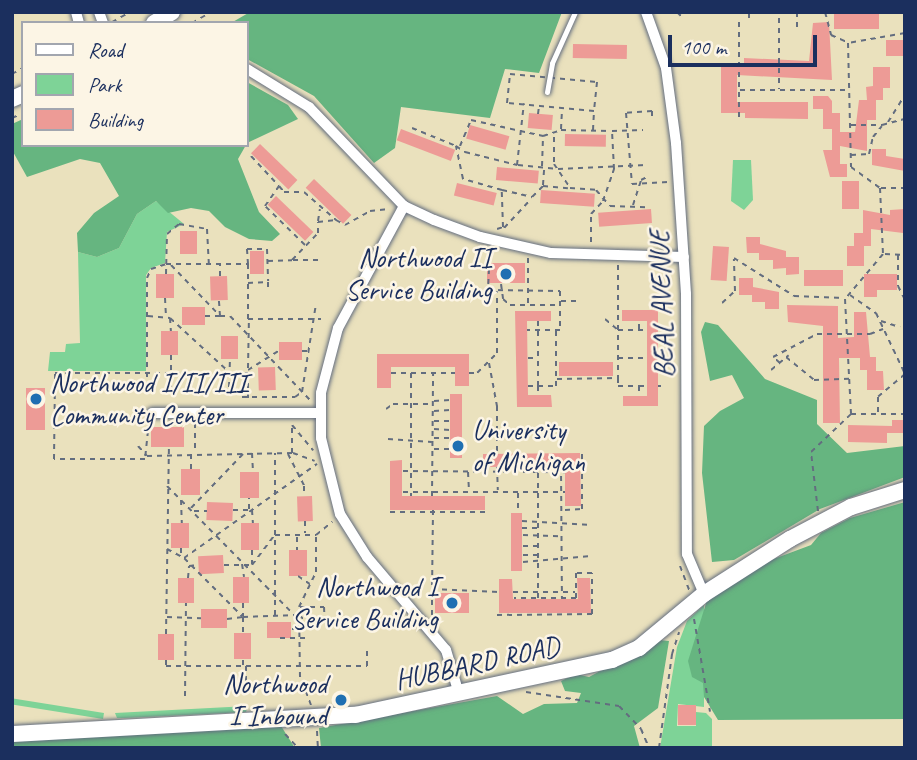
<!DOCTYPE html>
<html>
<head>
<meta charset="utf-8">
<style>
	body { margin:0 }
	#map { position:relative; width:917px; height:760px; overflow:hidden; background:#eae1bd; font-family:Caveat,sans-serif }
	div>[style] { position:absolute }
	.green>* { inset:0; background:#7ed397; transform-origin:0 0 }
	.forest>* { inset:0; background:#66b580 }
	.building>* { inset:0; background:#ed9b96; transform-origin:0 0 }
	.path>* { height:2px; margin-top:-1px; transform-origin:0; background:repeating-linear-gradient(90deg,#636d7f 0 5px,transparent 0 10px) }
	.roads { filter:drop-shadow(0 0 2px #636d7f) drop-shadow(0 0 2px #636d7f) }
	.lane>* { height:5px; margin:-2.5px; padding:0 2.5px; transform-origin:2.5px; border-radius:2.5px; background:#fff }
	.street>* { height:10px; margin:-5px; padding:0 5px; transform-origin:5px; border-radius:5px; background:#fff }
	.secondary>* { height:16px; margin:-8px; padding:0 8px; transform-origin:8px; border-radius:8px; background:#fff }
	.dots>* { width:19px; height:19px; translate:-50% -50%; box-sizing:border-box; border:4px solid #fcf5e5; border-radius:50% }
	span { translate:-50% -50%; white-space:nowrap; text-align:center; line-height:1.15; -webkit-text-stroke:5px #fcf5e5; paint-order:stroke }
	.poi-label { font-size:28px; color:#1b2f5e }
	.right { translate:-100% -50%; text-align:right }
	.left { translate:0 -50%; text-align:left }
	.street-label { font-size:28px; color:#1b2f5e }
	.frame { position:absolute; inset:0; border:14px solid #1b2f5e; pointer-events:none }
	.legend { position:absolute; left:21px; top:21px; width:228px; height:126px; box-sizing:border-box; background:#fcf5e5; border:2px solid #a2a6af; margin:0; padding:9px 12px; list-style:none; font-size:21px; color:#1b2f5e }
	.legend li { display:flex; align-items:center; gap:14px; height:35px }
	.legend b { width:35px; border:2px solid #a2a6af }
	.scale { position:absolute; left:668px; top:35px; width:149px; height:32px; box-sizing:border-box; border:4px solid #1b2f5e; border-top:0; padding-left:9px; font-size:21px; line-height:24px; white-space:nowrap; color:#1b2f5e; -webkit-text-stroke:5px #fcf5e5; paint-order:stroke }
</style>
</head>
<body>
<div id="map">
	<div class="green">
		<i style="clip-path:polygon(733px 160px,751px 160px,753px 200px,744px 210px,731px 201px)"></i>
		<i style="clip-path:polygon(156px 201px,184px 224px,167px 232px,165px 263px,151px 268px,146px 275px,146px 371px,48px 371px,50px 352px,65px 352px,66px 344px,80px 343px,78px 252px,97px 257px,119px 248px,137px 214px)"></i>
		<i style="clip-path:polygon(704px 605px,704px 707px,678px 704px,677px 726px,696px 726px,696px 712px,706px 713px,712px 719px,712px 748px,660px 748px,677px 647px,687px 621px)"></i>
		<i style="clip-path:polygon(248px 706px,246px 712px,125px 718px,117px 718px,115px 713px)"></i>
		<i style="left:104px;top:713px;width:6px;height:92px;rotate:99deg"></i>
	</div>
	<div class="forest">
		<i style="clip-path:polygon(250px 12px,562px 12px,539px 73px,505px 69px,490px 118px,401px 107px,395px 148px,374px 163px,314px 96px,247px 59px,247px 23px,231px 23px)"></i>
		<i style="clip-path:polygon(247px 82px,288px 105px,298px 119px,247px 143px)"></i>
		<i style="clip-path:polygon(23px 119px,23px 145px,246px 145px,238px 159px,259px 212px,280px 234px,272px 241px,249px 239px,225px 227px,209px 211px,191px 208px,168px 213px,156px 201px,137px 214px,119px 248px,97px 257px,78px 252px,77px 233px,94px 213px,119px 196px,100px 163px,80px 159px,27px 177px,12px 150px,12px 124px)"></i>
		<i style="clip-path:polygon(705px 322px,718px 325px,765px 379px,817px 400px,817px 424px,847px 453px,905px 446px,905px 477px,820px 509px,734px 560px,712px 562px,702px 473px,704px 426px,720px 411px,744px 398px,732px 375px,710px 381px,701px 332px)"></i>
		<i style="clip-path:polygon(905px 502px,905px 719px,718px 720px,704px 697px,703px 683px,692px 677px,688px 661px,708px 597px,763px 563px,811px 545px,821px 533px,850px 518px)"></i>
		<i style="clip-path:polygon(658px 640px,669px 641px,658px 708px,634px 726px,640px 748px,321px 748px,319px 728px,497px 696px,523px 714px,544px 704px,577px 703px,581px 693px,565px 691px,561px 681px,576px 674px,589px 677px)"></i>
		<i style="clip-path:polygon(281px 726px,295px 748px,12px 748px,12px 741px)"></i>
	</div>
	<div class="building">
		<i style="left:834px;top:12px;width:45px;height:17px"></i>
		<i style="clip-path:polygon(829px 22px,832px 80px,737px 75px,737px 102px,808px 102px,808px 119px,745px 118px,745px 113px,721px 113px,721px 66px,744px 66px,744px 58px,809px 61px,813px 23px)"></i>
		<i style="left:886px;top:40px;width:19px;height:16px"></i>
		<i style="left:573px;top:44px;width:54px;height:14px;rotate:1deg"></i>
		<i style="clip-path:polygon(873px 67px,890px 67px,890px 88px,883px 88px,883px 100px,876px 100px,876px 120px,867px 120px,867px 151px,840px 146px,840px 164px,847px 164px,847px 177px,830px 177px,823px 150px,832px 150px,832px 129px,823px 129px,823px 109px,813px 109px,813px 96px,828px 96px,832px 101px,832px 113px,840px 113px,840px 132px,855px 132px,859px 100px,867px 100px,866px 87px,873px 86px)"></i>
		<i style="left:529px;top:113px;width:24px;height:15px;rotate:5deg"></i>
		<i style="left:470px;top:125px;width:41px;height:14px;rotate:16deg"></i>
		<i style="left:401px;top:129px;width:58px;height:12px;rotate:21deg"></i>
		<i style="left:565px;top:134px;width:41px;height:12px;rotate:1deg"></i>
		<i style="left:260px;top:144px;width:52px;height:13px;rotate:44deg"></i>
		<i style="clip-path:polygon(872px 149px,886px 149px,886px 156px,905px 159px,905px 171px,872px 165px)"></i>
		<i style="left:497px;top:167px;width:42px;height:13px;rotate:5deg"></i>
		<i style="left:314px;top:179px;width:52px;height:12px;rotate:44deg"></i>
		<i style="left:842px;top:181px;width:17px;height:28px"></i>
		<i style="left:457px;top:183px;width:41px;height:13px;rotate:14deg"></i>
		<i style="left:541px;top:190px;width:54px;height:13px;rotate:4deg"></i>
		<i style="left:276px;top:196px;width:52px;height:12px;rotate:44deg"></i>
		<i style="left:651px;top:209px;width:14px;height:53px;rotate:86deg"></i>
		<i style="clip-path:polygon(905px 209px,903px 233px,871px 229px,871px 246px,864px 246px,864px 266px,847px 266px,847px 246px,854px 246px,854px 233px,863px 233px,863px 210px,890px 215px,890px 210px)"></i>
		<i style="left:180px;top:231px;width:17px;height:23px"></i>
		<i style="clip-path:polygon(746px 237px,760px 237px,760px 244px,786px 251px,786px 257px,799px 257px,799px 274px,786px 275px,786px 268px,773px 269px,773px 260px,759px 260px,759px 253px,747px 253px)"></i>
		<i style="left:713px;top:246px;width:16px;height:34px;rotate:4deg"></i>
		<i style="left:250px;top:251px;width:14px;height:23px"></i>
		<i style="left:525px;top:263px;width:20px;height:38px;rotate:90deg"></i>
		<i style="left:804px;top:270px;width:39px;height:16px"></i>
		<i style="left:156px;top:274px;width:18px;height:24px"></i>
		<i style="clip-path:polygon(864px 274px,897px 274px,897px 290px,877px 290px,877px 297px,864px 297px)"></i>
		<i style="left:227px;top:276px;width:24px;height:17px;rotate:88deg"></i>
		<i style="clip-path:polygon(739px 278px,753px 278px,753px 287px,779px 292px,779px 309px,765px 309px,765px 302px,752px 302px,752px 295px,739px 295px)"></i>
		<i style="clip-path:polygon(787px 305px,838px 306px,838px 338px,854px 337px,854px 312px,866px 312px,870px 357px,876px 357px,876px 371px,883px 371px,884px 390px,867px 390px,867px 370px,860px 370px,860px 358px,839px 358px,840px 423px,823px 423px,823px 326px,788px 322px)"></i>
		<i style="left:182px;top:307px;width:23px;height:18px"></i>
		<i style="clip-path:polygon(622px 310px,658px 310px,658px 406px,623px 406px,623px 396px,647px 396px,647px 321px,622px 321px)"></i>
		<i style="clip-path:polygon(515px 311px,551px 311px,551px 321px,527px 321px,528px 395px,551px 395px,552px 407px,517px 407px)"></i>
		<i style="left:161px;top:331px;width:17px;height:24px"></i>
		<i style="left:221px;top:336px;width:17px;height:23px"></i>
		<i style="left:279px;top:342px;width:23px;height:18px"></i>
		<i style="clip-path:polygon(377px 354px,469px 354px,469px 386px,455px 386px,455px 367px,391px 367px,391px 388px,377px 388px)"></i>
		<i style="left:613px;top:362px;width:14px;height:54px;rotate:90deg"></i>
		<i style="left:275px;top:367px;width:23px;height:17px;rotate:88deg"></i>
		<i style="left:26px;top:388px;width:19px;height:42px"></i>
		<i style="left:450px;top:394px;width:12px;height:64px"></i>
		<i style="clip-path:polygon(892px 420px,905px 420px,905px 433px,887px 433px,887px 443px,848px 442px,848px 425px,892px 426px)"></i>
		<i style="left:184px;top:427px;width:20px;height:33px;rotate:90deg"></i>
		<i style="clip-path:polygon(580px 453px,581px 506px,565px 506px,565px 466px,483px 467px,483px 454px)"></i>
		<i style="clip-path:polygon(402px 460px,402px 496px,485px 496px,485px 510px,390px 510px,390px 461px)"></i>
		<i style="left:181px;top:469px;width:19px;height:26px"></i>
		<i style="left:259px;top:472px;width:26px;height:19px;rotate:90deg"></i>
		<i style="left:312px;top:496px;width:25px;height:15px;rotate:88deg"></i>
		<i style="left:207px;top:502px;width:26px;height:18px;rotate:2deg"></i>
		<i style="left:511px;top:513px;width:11px;height:58px"></i>
		<i style="left:171px;top:523px;width:18px;height:25px"></i>
		<i style="left:241px;top:523px;width:18px;height:27px"></i>
		<i style="left:289px;top:550px;width:18px;height:26px"></i>
		<i style="left:223px;top:555px;width:18px;height:25px;rotate:87deg"></i>
		<i style="left:233px;top:577px;width:16px;height:26px"></i>
		<i style="left:178px;top:578px;width:16px;height:25px"></i>
		<i style="clip-path:polygon(577px 578px,590px 578px,591px 613px,499px 613px,499px 579px,512px 579px,513px 599px,578px 599px)"></i>
		<i style="left:435px;top:593px;width:34px;height:20px"></i>
		<i style="left:227px;top:609px;width:19px;height:26px;rotate:90deg"></i>
		<i style="left:267px;top:622px;width:24px;height:16px"></i>
		<i style="left:234px;top:633px;width:17px;height:26px"></i>
		<i style="left:158px;top:634px;width:16px;height:26px"></i>
		<i style="left:678px;top:705px;width:18px;height:20px"></i>
	</div>
	<div class="path">
		<i style="left:677px;top:12px;width:7px;rotate:45deg"></i>
		<i style="left:797px;top:12px;width:16px;rotate:90deg"></i>
		<i style="left:825px;top:12px;width:24px;rotate:75deg"></i>
		<i style="left:831px;top:35px;width:17px;rotate:24deg"></i>
		<i style="left:749px;top:18px;width:6px;rotate:-90deg"></i>
		<i style="left:779px;top:18px;width:71px;rotate:90deg"></i>
		<i style="left:112px;top:22px;width:21px;rotate:-29deg"></i>
		<i style="left:192px;top:23px;width:22px;rotate:-30deg"></i>
		<i style="left:905px;top:33px;width:58px;rotate:170deg"></i>
		<i style="left:848px;top:43px;width:124px;rotate:88.6deg"></i>
		<i style="left:851px;top:167px;width:36px;rotate:36deg"></i>
		<i style="left:880px;top:188px;width:66px;rotate:87.4deg"></i>
		<i style="left:883px;top:254px;width:59px;rotate:130.2deg"></i>
		<i style="left:845px;top:299px;width:115px;rotate:87deg"></i>
		<i style="left:851px;top:414px;width:54px"></i>
		<i style="left:12px;top:74px;width:13px;rotate:-29deg"></i>
		<i style="left:510px;top:74px;width:87px;rotate:5.3deg"></i>
		<i style="left:597px;top:82px;width:29px;rotate:96deg"></i>
		<i style="left:594px;top:111px;width:87px;rotate:-174.7deg"></i>
		<i style="left:507px;top:103px;width:29px;rotate:-84deg"></i>
		<i style="left:740px;top:90px;width:108px"></i>
		<i style="left:538px;top:114px;width:8px;rotate:-83deg"></i>
		<i style="left:652px;top:116px;width:5px;rotate:-90deg"></i>
		<i style="left:652px;top:111px;width:26px;rotate:176deg"></i>
		<i style="left:626px;top:113px;width:71px;rotate:85.2deg"></i>
		<i style="left:632px;top:184px;width:36px;rotate:-3deg"></i>
		<i style="left:739px;top:117px;width:100px;rotate:-90deg"></i>
		<i style="left:12px;top:118px;width:12px;rotate:-24deg"></i>
		<i style="left:888px;top:122px;width:32px;rotate:-58deg"></i>
		<i style="left:851px;top:125px;width:31px"></i>
		<i style="left:882px;top:125px;width:24px;rotate:-15deg"></i>
		<i style="left:412px;top:128px;width:48px;rotate:22.2deg"></i>
		<i style="left:561px;top:129px;width:21px;rotate:-87deg"></i>
		<i style="left:593px;top:130px;width:19px;rotate:-87deg"></i>
		<i style="left:554px;top:137px;width:27px;rotate:90deg"></i>
		<i style="left:554px;top:164px;width:29px;rotate:56deg"></i>
		<i style="left:570px;top:188px;width:26px;rotate:4deg"></i>
		<i style="left:596px;top:190px;width:21px;rotate:49deg"></i>
		<i style="left:610px;top:206px;width:37px;rotate:2deg"></i>
		<i style="left:460px;top:146px;width:28px;rotate:-67deg"></i>
		<i style="left:471px;top:120px;width:74px;rotate:12.5deg"></i>
		<i style="left:543px;top:136px;width:19px;rotate:-18deg"></i>
		<i style="left:561px;top:130px;width:50px;rotate:1.1deg"></i>
		<i style="left:851px;top:155px;width:18px;rotate:-3deg"></i>
		<i style="left:869px;top:154px;width:17px;rotate:-77deg"></i>
		<i style="left:873px;top:137px;width:14px;rotate:-51deg"></i>
		<i style="left:251px;top:156px;width:41px;rotate:47deg"></i>
		<i style="left:518px;top:165px;width:40px;rotate:5.7deg"></i>
		<i style="left:558px;top:169px;width:88px;rotate:-2.6deg"></i>
		<i style="left:542px;top:166px;width:29px;rotate:-88deg"></i>
		<i style="left:543px;top:185px;width:16px;rotate:-86deg"></i>
		<i style="left:881px;top:188px;width:24px"></i>
		<i style="left:502px;top:190px;width:41px;rotate:-164.2deg"></i>
		<i style="left:463px;top:179px;width:34px;rotate:-102deg"></i>
		<i style="left:456px;top:146px;width:11px;rotate:34deg"></i>
		<i style="left:465px;top:152px;width:54px;rotate:14deg"></i>
		<i style="left:517px;top:165px;width:62px;rotate:-83.6deg"></i>
		<i style="left:633px;top:205px;width:26px;rotate:-72deg"></i>
		<i style="left:641px;top:180px;width:7px;rotate:-27deg"></i>
		<i style="left:318px;top:221px;width:12px;rotate:-81deg"></i>
		<i style="left:504px;top:228px;width:40px;rotate:-47deg"></i>
		<i style="left:497px;top:229px;width:6px;rotate:-18deg"></i>
		<i style="left:503px;top:227px;width:37px;rotate:-92deg"></i>
		<i style="left:502px;top:190px;width:31px;rotate:13deg"></i>
		<i style="left:532px;top:197px;width:16px;rotate:-45deg"></i>
		<i style="left:543px;top:186px;width:25px;rotate:5deg"></i>
		<i style="left:591px;top:242px;width:28px;rotate:-90deg"></i>
		<i style="left:591px;top:214px;width:18px;rotate:-47deg"></i>
		<i style="left:603px;top:201px;width:34px;rotate:-71deg"></i>
		<i style="left:614px;top:169px;width:38px;rotate:-93deg"></i>
		<i style="left:612px;top:131px;width:31px;rotate:-2deg"></i>
		<i style="left:305px;top:245px;width:56px;rotate:-135.7deg"></i>
		<i style="left:265px;top:206px;width:24px;rotate:-55deg"></i>
		<i style="left:279px;top:186px;width:8px;rotate:50deg"></i>
		<i style="left:284px;top:192px;width:20px"></i>
		<i style="left:304px;top:192px;width:43px;rotate:41.2deg"></i>
		<i style="left:490px;top:249px;width:41px;rotate:92.8deg"></i>
		<i style="left:488px;top:290px;width:72px;rotate:0.8deg"></i>
		<i style="left:560px;top:291px;width:39px;rotate:90deg"></i>
		<i style="left:560px;top:330px;width:33px;rotate:180deg"></i>
		<i style="left:885px;top:254px;width:20px;rotate:3deg"></i>
		<i style="left:898px;top:255px;width:31px;rotate:90deg"></i>
		<i style="left:898px;top:286px;width:16px;rotate:63deg"></i>
		<i style="left:528px;top:258px;width:47px;rotate:90deg"></i>
		<i style="left:734px;top:258px;width:71px;rotate:32.3deg"></i>
		<i style="left:794px;top:296px;width:50px;rotate:2.3deg"></i>
		<i style="left:293px;top:260px;width:28px"></i>
		<i style="left:268px;top:261px;width:24px;rotate:-2deg"></i>
		<i style="left:292px;top:260px;width:37px;rotate:-46deg"></i>
		<i style="left:318px;top:233px;width:11px;rotate:-90deg"></i>
		<i style="left:318px;top:222px;width:18px;rotate:-6deg"></i>
		<i style="left:336px;top:220px;width:10px;rotate:29deg"></i>
		<i style="left:345px;top:225px;width:29px;rotate:-29deg"></i>
		<i style="left:370px;top:211px;width:19px;rotate:-6deg"></i>
		<i style="left:248px;top:264px;width:15px;rotate:-94deg"></i>
		<i style="left:247px;top:249px;width:20px"></i>
		<i style="left:267px;top:249px;width:32px;rotate:88deg"></i>
		<i style="left:171px;top:265px;width:71px;rotate:46.1deg"></i>
		<i style="left:220px;top:316px;width:10px"></i>
		<i style="left:230px;top:316px;width:117px;rotate:46.4deg"></i>
		<i style="left:618px;top:265px;width:113px;rotate:90deg"></i>
		<i style="left:166px;top:274px;width:40px;rotate:-88.6deg"></i>
		<i style="left:167px;top:234px;width:16px;rotate:-40deg"></i>
		<i style="left:179px;top:224px;width:28px;rotate:10deg"></i>
		<i style="left:207px;top:229px;width:35px;rotate:87deg"></i>
		<i style="left:220px;top:276px;width:11px;rotate:-90deg"></i>
		<i style="left:248px;top:284px;width:35px;rotate:90deg"></i>
		<i style="left:248px;top:319px;width:73px"></i>
		<i style="left:501px;top:284px;width:15px;rotate:82deg"></i>
		<i style="left:503px;top:299px;width:9px;rotate:41deg"></i>
		<i style="left:510px;top:305px;width:50px"></i>
		<i style="left:850px;top:295px;width:32px;rotate:35deg"></i>
		<i style="left:876px;top:313px;width:68px;rotate:64.6deg"></i>
		<i style="left:905px;top:374px;width:35px;rotate:140deg"></i>
		<i style="left:878px;top:397px;width:17px;rotate:90deg"></i>
		<i style="left:165px;top:298px;width:17px;rotate:87deg"></i>
		<i style="left:561px;top:301px;width:15px"></i>
		<i style="left:722px;top:303px;width:18px;rotate:-43deg"></i>
		<i style="left:735px;top:291px;width:32px;rotate:-92deg"></i>
		<i style="left:148px;top:316px;width:22px;rotate:5deg"></i>
		<i style="left:170px;top:318px;width:80px;rotate:42.5deg"></i>
		<i style="left:205px;top:316px;width:15px"></i>
		<i style="left:220px;top:316px;width:16px;rotate:-94deg"></i>
		<i style="left:170px;top:318px;width:13px;rotate:86deg"></i>
		<i style="left:605px;top:319px;width:17px;rotate:40deg"></i>
		<i style="left:618px;top:330px;width:29px"></i>
		<i style="left:538px;top:321px;width:65px;rotate:90deg"></i>
		<i style="left:538px;top:386px;width:18px"></i>
		<i style="left:556px;top:386px;width:56px;rotate:-90deg"></i>
		<i style="left:881px;top:321px;width:20px;rotate:18deg"></i>
		<i style="left:639px;top:329px;width:8px;rotate:-90deg"></i>
		<i style="left:302px;top:351px;width:7px"></i>
		<i style="left:171px;top:355px;width:32px;rotate:90deg"></i>
		<i style="left:786px;top:357px;width:36px;rotate:39deg"></i>
		<i style="left:814px;top:380px;width:35px;rotate:-2deg"></i>
		<i style="left:528px;top:358px;width:9px"></i>
		<i style="left:618px;top:358px;width:29px"></i>
		<i style="left:658px;top:358px;width:16px"></i>
		<i style="left:489px;top:363px;width:44px;rotate:79.5deg"></i>
		<i style="left:497px;top:406px;width:48px;rotate:90deg"></i>
		<i style="left:780px;top:363px;width:9px;rotate:-139deg"></i>
		<i style="left:773px;top:357px;width:50px;rotate:-27.6deg"></i>
		<i style="left:817px;top:334px;width:53px"></i>
		<i style="left:870px;top:334px;width:14px;rotate:-21deg"></i>
		<i style="left:248px;top:368px;width:50px;rotate:-88.9deg"></i>
		<i style="left:771px;top:370px;width:23px;rotate:-40deg"></i>
		<i style="left:391px;top:373px;width:64px"></i>
		<i style="left:411px;top:373px;width:123px;rotate:90deg"></i>
		<i style="left:469px;top:373px;width:8px"></i>
		<i style="left:477px;top:373px;width:28px;rotate:-45deg"></i>
		<i style="left:497px;top:353px;width:62px;rotate:-90deg"></i>
		<i style="left:557px;top:379px;width:61px;rotate:-0.9deg"></i>
		<i style="left:618px;top:378px;width:8px;rotate:90deg"></i>
		<i style="left:618px;top:386px;width:21px"></i>
		<i style="left:639px;top:386px;width:10px;rotate:90deg"></i>
		<i style="left:528px;top:386px;width:10px"></i>
		<i style="left:538px;top:386px;width:9px;rotate:90deg"></i>
		<i style="left:639px;top:386px;width:8px"></i>
		<i style="left:658px;top:386px;width:3px"></i>
		<i style="left:147px;top:387px;width:109px;rotate:-90deg"></i>
		<i style="left:147px;top:278px;width:10px;rotate:-66deg"></i>
		<i style="left:151px;top:269px;width:16px;rotate:-18deg"></i>
		<i style="left:166px;top:264px;width:82px"></i>
		<i style="left:248px;top:264px;width:19px;rotate:90deg"></i>
		<i style="left:248px;top:283px;width:20px;rotate:-3deg"></i>
		<i style="left:268px;top:282px;width:9px;rotate:90deg"></i>
		<i style="left:229px;top:387px;width:28px;rotate:-88deg"></i>
		<i style="left:242px;top:387px;width:18px;rotate:-71deg"></i>
		<i style="left:248px;top:370px;width:36px;rotate:-32deg"></i>
		<i style="left:242px;top:397px;width:53px"></i>
		<i style="left:295px;top:397px;width:9px;rotate:-36deg"></i>
		<i style="left:302px;top:392px;width:89px;rotate:-81deg"></i>
		<i style="left:434px;top:401px;width:16px;rotate:-4deg"></i>
		<i style="left:386px;top:409px;width:9px;rotate:-36deg"></i>
		<i style="left:393px;top:404px;width:39px"></i>
		<i style="left:434px;top:411px;width:16px;rotate:-4deg"></i>
		<i style="left:149px;top:421px;width:38px;rotate:96deg"></i>
		<i style="left:145px;top:459px;width:91px;rotate:180deg"></i>
		<i style="left:54px;top:459px;width:86px;rotate:-89.3deg"></i>
		<i style="left:55px;top:373px;width:193px"></i>
		<i style="left:248px;top:373px;width:30px;rotate:90deg"></i>
		<i style="left:434px;top:421px;width:16px"></i>
		<i style="left:195px;top:423px;width:30px;rotate:90deg"></i>
		<i style="left:434px;top:429px;width:16px;rotate:4deg"></i>
		<i style="left:434px;top:438px;width:16px"></i>
		<i style="left:388px;top:439px;width:44px;rotate:3.9deg"></i>
		<i style="left:138px;top:446px;width:13px;rotate:48deg"></i>
		<i style="left:147px;top:456px;width:146px;rotate:-1.2deg"></i>
		<i style="left:293px;top:453px;width:23px;rotate:20deg"></i>
		<i style="left:434px;top:449px;width:16px"></i>
		<i style="left:252px;top:453px;width:19px;rotate:87deg"></i>
		<i style="left:292px;top:453px;width:28px;rotate:-90deg"></i>
		<i style="left:292px;top:425px;width:33px;rotate:50deg"></i>
		<i style="left:191px;top:454px;width:15px;rotate:90deg"></i>
		<i style="left:288px;top:454px;width:36px;rotate:63deg"></i>
		<i style="left:304px;top:486px;width:10px;rotate:90deg"></i>
		<i style="left:561px;top:466px;width:132px;rotate:89.6deg"></i>
		<i style="left:497px;top:467px;width:23px;rotate:88deg"></i>
		<i style="left:403px;top:471px;width:162px;rotate:0.4deg"></i>
		<i style="left:468px;top:472px;width:19px;rotate:87deg"></i>
		<i style="left:167px;top:486px;width:181px;rotate:45.4deg"></i>
		<i style="left:403px;top:492px;width:162px"></i>
		<i style="left:518px;top:493px;width:20px;rotate:90deg"></i>
		<i style="left:432px;top:496px;width:123px;rotate:-89.5deg"></i>
		<i style="left:181px;top:500px;width:23px;rotate:88deg"></i>
		<i style="left:191px;top:508px;width:75px;rotate:-46.1deg"></i>
		<i style="left:249px;top:509px;width:11px;rotate:-90deg"></i>
		<i style="left:233px;top:510px;width:19px"></i>
		<i style="left:252px;top:510px;width:13px;rotate:86deg"></i>
		<i style="left:433px;top:510px;width:79px;rotate:90.7deg"></i>
		<i style="left:432px;top:589px;width:67px;rotate:2.6deg"></i>
		<i style="left:565px;top:510px;width:17px;rotate:-3deg"></i>
		<i style="left:582px;top:509px;width:56px;rotate:-90deg"></i>
		<i style="left:194px;top:511px;width:13px"></i>
		<i style="left:818px;top:511px;width:59px;rotate:-96.8deg"></i>
		<i style="left:811px;top:452px;width:55px;rotate:-43.5deg"></i>
		<i style="left:390px;top:512px;width:95px"></i>
		<i style="left:305px;top:521px;width:12px;rotate:90deg"></i>
		<i style="left:522px;top:521px;width:70px;rotate:3.3deg"></i>
		<i style="left:522px;top:528px;width:16px"></i>
		<i style="left:523px;top:535px;width:37px;rotate:2deg"></i>
		<i style="left:297px;top:537px;width:13px;rotate:90deg"></i>
		<i style="left:523px;top:546px;width:15px"></i>
		<i style="left:181px;top:548px;width:8px;rotate:90deg"></i>
		<i style="left:167px;top:549px;width:19px;rotate:28deg"></i>
		<i style="left:184px;top:558px;width:83px;rotate:45deg"></i>
		<i style="left:243px;top:617px;width:56px;rotate:-2deg"></i>
		<i style="left:299px;top:615px;width:15px;rotate:42deg"></i>
		<i style="left:252px;top:550px;width:14px;rotate:90deg"></i>
		<i style="left:523px;top:555px;width:15px"></i>
		<i style="left:184px;top:558px;width:163px;rotate:-35.3deg"></i>
		<i style="left:523px;top:562px;width:68px;rotate:-5deg"></i>
		<i style="left:242px;top:564px;width:13px;rotate:81deg"></i>
		<i style="left:224px;top:565px;width:28px"></i>
		<i style="left:252px;top:565px;width:38px;rotate:-53deg"></i>
		<i style="left:275px;top:535px;width:41px"></i>
		<i style="left:680px;top:566px;width:26px;rotate:69deg"></i>
		<i style="left:298px;top:576px;width:14px;rotate:34deg"></i>
		<i style="left:188px;top:578px;width:12px;rotate:-85deg"></i>
		<i style="left:189px;top:566px;width:9px;rotate:-6deg"></i>
		<i style="left:432px;top:590px;width:26px;rotate:90deg"></i>
		<i style="left:513px;top:592px;width:62px"></i>
		<i style="left:538px;top:598px;width:132px;rotate:-90deg"></i>
		<i style="left:243px;top:603px;width:13px;rotate:90deg"></i>
		<i style="left:300px;top:607px;width:24px"></i>
		<i style="left:324px;top:607px;width:18px;rotate:87deg"></i>
		<i style="left:275px;top:615px;width:162px;rotate:-90deg"></i>
		<i style="left:497px;top:615px;width:95px;rotate:-0.6deg"></i>
		<i style="left:592px;top:614px;width:41px;rotate:-90deg"></i>
		<i style="left:592px;top:573px;width:16px;rotate:180deg"></i>
		<i style="left:576px;top:573px;width:25px;rotate:90deg"></i>
		<i style="left:576px;top:598px;width:62px;rotate:180deg"></i>
		<i style="left:167px;top:617px;width:34px;rotate:2deg"></i>
		<i style="left:227px;top:619px;width:16px;rotate:-7deg"></i>
		<i style="left:243px;top:617px;width:16px;rotate:90deg"></i>
		<i style="left:694px;top:619px;width:94px;rotate:80.2deg"></i>
		<i style="left:292px;top:629px;width:6px"></i>
		<i style="left:166px;top:634px;width:187px;rotate:-89.1deg"></i>
		<i style="left:280px;top:638px;width:30px"></i>
		<i style="left:166px;top:660px;width:6px;rotate:90deg"></i>
		<i style="left:166px;top:666px;width:201px"></i>
		<i style="left:367px;top:666px;width:16px;rotate:-90deg"></i>
		<i style="left:243px;top:665px;width:7px;rotate:-90deg"></i>
		<i style="left:246px;top:666px;width:26px;rotate:90deg"></i>
		<i style="left:526px;top:692px;width:94px;rotate:8.6deg"></i>
		<i style="left:619px;top:706px;width:32px;rotate:46deg"></i>
		<i style="left:641px;top:729px;width:21px;rotate:67deg"></i>
		<i style="left:185px;top:696px;width:93px;rotate:-89.4deg"></i>
		<i style="left:311px;top:705px;width:30px;rotate:-111deg"></i>
		<i style="left:300px;top:677px;width:70px;rotate:-90.8deg"></i>
		<i style="left:299px;top:607px;width:39px;rotate:-64deg"></i>
		<i style="left:316px;top:572px;width:37px;rotate:-90deg"></i>
		<i style="left:316px;top:535px;width:21px;rotate:-39deg"></i>
		<i style="left:317px;top:731px;width:17px;rotate:87deg"></i>
		<i style="left:285px;top:734px;width:19px;rotate:47deg"></i>
		<i style="left:659px;top:748px;width:95px;rotate:-82.1deg"></i>
		<i style="left:672px;top:654px;width:23px;rotate:-72deg"></i>
	</div>
	<div class="roads">
		<div class="lane">
			<i style="left:547px;top:92px;width:29px;rotate:-80deg"></i>
			<i style="left:552px;top:63px;width:56px;rotate:-65.7deg"></i>
		</div>
		<div class="street">
			<i style="left:76px;top:12px;width:11px;rotate:75deg"></i>
			<i style="left:99px;top:12px;width:12px;rotate:70deg"></i>
			<i style="left:646px;top:12px;width:59px;rotate:70.3deg"></i>
			<i style="left:666px;top:68px;width:76px;rotate:82.4deg"></i>
			<i style="left:676px;top:143px;width:151px;rotate:86.2deg"></i>
			<i style="left:686px;top:294px;width:260px;rotate:89.8deg"></i>
			<i style="left:687px;top:554px;width:43px;rotate:67deg"></i>
			<i style="left:247px;top:69px;width:73px;rotate:31.5deg"></i>
			<i style="left:309px;top:107px;width:137px;rotate:46.2deg"></i>
			<i style="left:404px;top:206px;width:33px;rotate:25deg"></i>
			<i style="left:434px;top:220px;width:49px;rotate:20.3deg"></i>
			<i style="left:480px;top:237px;width:73px;rotate:12.7deg"></i>
			<i style="left:551px;top:253px;width:133px;rotate:1.7deg"></i>
			<i style="left:404px;top:206px;width:139px;rotate:118.4deg"></i>
			<i style="left:338px;top:328px;width:67px;rotate:104.7deg"></i>
			<i style="left:321px;top:393px;width:45px;rotate:90deg"></i>
			<i style="left:321px;top:438px;width:78px;rotate:76deg"></i>
			<i style="left:340px;top:514px;width:51px;rotate:57.9deg"></i>
			<i style="left:367px;top:557px;width:122px;rotate:49.7deg"></i>
			<i style="left:446px;top:650px;width:46px;rotate:73.5deg"></i>
			<i style="left:152px;top:413px;width:168px"></i>
		</div>
		<div class="secondary">
			<i style="left:154px;top:23px;width:21px;rotate:-31deg"></i>
			<i style="left:12px;top:99px;width:12px;rotate:-24deg"></i>
			<i style="left:12px;top:734px;width:344px;rotate:-3.2deg"></i>
			<i style="left:355px;top:715px;width:263px;rotate:-12.1deg"></i>
			<i style="left:612px;top:660px;width:30px;rotate:-24deg"></i>
			<i style="left:639px;top:648px;width:85px;rotate:-39.7deg"></i>
			<i style="left:704px;top:594px;width:102px;rotate:-32.6deg"></i>
			<i style="left:790px;top:539px;width:69px;rotate:-27.7deg"></i>
			<i style="left:851px;top:507px;width:57px;rotate:-17.5deg"></i>
		</div>
	</div>
	<div class="dots">
		<i style="left:506px;top:274px;background:#1f6fb2"></i>
		<i style="left:36px;top:399px;background:#1f6fb2"></i>
		<i style="left:458px;top:446px;background:#1f6fb2"></i>
		<i style="left:452px;top:603px;background:#1f6fb2"></i>
		<i style="left:341px;top:700px;background:#1f6fb2"></i>
	</div>
	<div class="poi-label">
		<span class="right" style="left:492px;top:274px">Northwood II<br>Service Building</span>
		<span class="left" style="left:50px;top:399px">Northwood I/II/III<br>Community Center</span>
		<span class="left" style="left:472px;top:446px">University<br>of Michigan</span>
		<span class="right" style="left:438px;top:603px">Northwood I<br>Service Building</span>
		<span class="right" style="left:327px;top:700px">Northwood<br>I Inbound</span>
	</div>
	<div class="street-label">
		<span style="left:662px;top:304px;rotate:-92deg">BEAL AVENUE</span>
		<span style="left:477px;top:663px;rotate:-12deg">HUBBARD ROAD</span>
	</div>
	<div class="frame"></div>
	<ul class="legend">
	<li><b style="height:9px;background:#fff"></b>Road</li>
	<li><b style="height:19px;background:#7ed397"></b>Park</li>
	<li><b style="height:19px;background:#ed9b96"></b>Building</li>
	</ul>
	<div class="scale">100 m</div>
</div>
</body>
</html>
